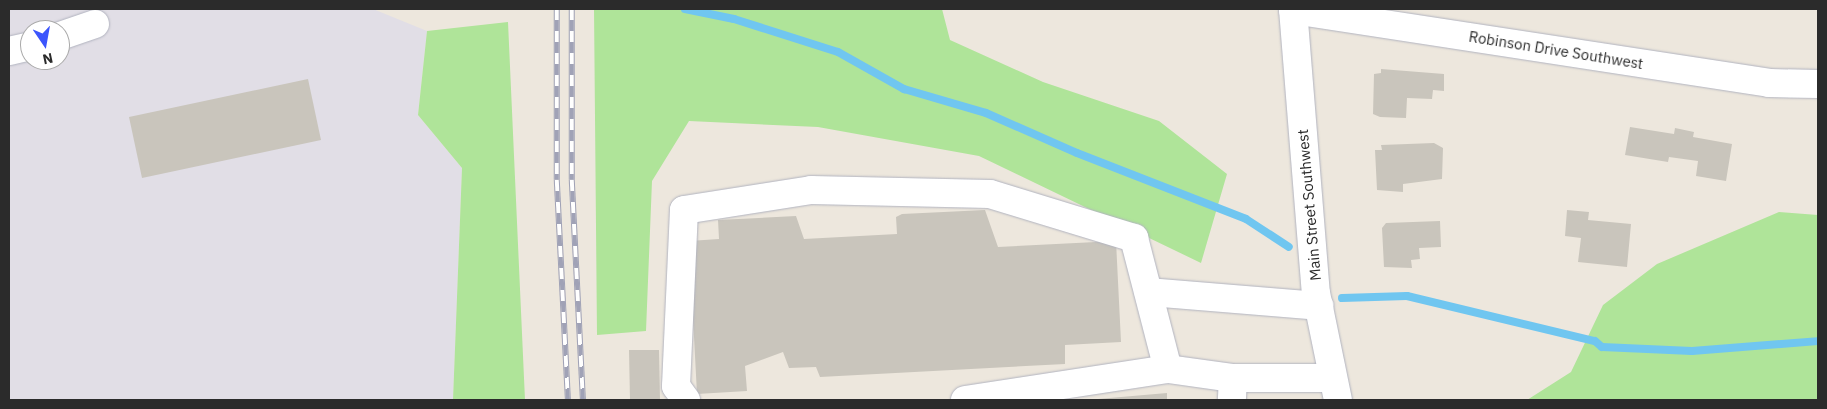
<!DOCTYPE html>
<style>
body{margin:0}
#map{position:relative;width:1827px;height:409px;overflow:hidden;background:#ede7dd;font-family:"IBM Plex Sans",sans-serif}
div>[style]{position:absolute}
.industrial>*{inset:0;background:#e1dee6}
.green>*{inset:0;background:#afe499}
.stream>*{height:8px;margin:-4px;padding:0 4px;transform-origin:4px;border-radius:4px;background:#70c6f0}
.building>*{inset:0;background:#c9c5bc}
.roads{filter:drop-shadow(0 0 1px #b1b3bf) drop-shadow(0 0 1px #b1b3bf)}
.minor>*{height:28px;margin:-14px;padding:0 14px;transform-origin:14px;border-radius:14px;background:#fff}
.rail>*{height:5.5px;margin-top:-2.75px;transform-origin:0;background:repeating-linear-gradient(90deg,#fff 0 11px,#a0a2b6 0 22px);box-sizing:border-box;border-block:1px solid #a0a2b6}
span{translate:-50% -50%;white-space:nowrap;text-align:center;line-height:1.15;-webkit-text-stroke:4px #fff;paint-order:stroke}
.street-label{font-size:15px;color:#2b2b2b}
.frame{position:absolute;inset:0;border:10px solid #2b2b2b;pointer-events:none}
.north{position:absolute;left:20px;top:20px;width:50px;height:50px;box-sizing:border-box;background:#fff;border:1px solid #aaa;border-radius:50%;rotate:168deg;font-size:14px;font-weight:700;line-height:20px;text-align:center;color:#2b2b2b}
.north::after{content:'';display:block;margin:auto;width:18px;height:22px;background:#3c55fc;clip-path:polygon(50% 0,100% 100%,50% 72%,0 100%)}
</style>
<div id="map">
<div class="industrial">
<i style="clip-path:polygon(evenodd,9px 9px,373px 9px,427px 31px,418px 115px,462px 168px,453px 400px,9px 400px,9px 9px,30px 30px,60px 30px,60px 60px,30px 60px,30px 30px)"></i>
</div>
<div class="green">
<i style="clip-path:polygon(594px 9px,942px 9px,950px 40px,1043px 82px,1159px 121px,1227px 174px,1201px 263px,979px 156px,818px 127px,689px 121px,652px 181px,646px 331px,597px 335px)"></i>
<i style="clip-path:polygon(508px 22px,525px 400px,453px 400px,462px 168px,418px 115px,427px 31px)"></i>
<i style="clip-path:polygon(1779px 212px,1818px 215px,1818px 400px,1527px 400px,1571px 372px,1603px 305px,1657px 264px)"></i>
</div>
<div class="stream">
<i style="left:685px;top:9px;width:50px;rotate:11.5deg"></i>
<i style="left:734px;top:19px;width:109px;rotate:17.6deg"></i>
<i style="left:838px;top:52px;width:76px;rotate:29.3deg"></i>
<i style="left:904px;top:89px;width:85px;rotate:16.3deg"></i>
<i style="left:986px;top:113px;width:99px;rotate:23.7deg"></i>
<i style="left:1077px;top:153px;width:181px;rotate:21.3deg"></i>
<i style="left:1246px;top:219px;width:51px;rotate:33.1deg"></i>
<i style="left:1342px;top:298px;width:65px;rotate:-1.8deg"></i>
<i style="left:1407px;top:296px;width:193px;rotate:13.5deg"></i>
<i style="left:1595px;top:341px;width:9px;rotate:41deg"></i>
<i style="left:1602px;top:347px;width:90px;rotate:2.5deg"></i>
<i style="left:1692px;top:351px;width:126px;rotate:-4.5deg"></i>
</div>
<div class="building">
<i style="clip-path:polygon(1381px 69px,1444px 74px,1444px 91px,1433px 90px,1432px 99px,1407px 98px,1406px 118px,1380px 117px,1373px 114px,1374px 74px,1381px 73px)"></i>
<i style="clip-path:polygon(308px 79px,321px 140px,142px 178px,129px 117px)"></i>
<i style="clip-path:polygon(1630px 127px,1674px 134px,1675px 128px,1694px 132px,1693px 137px,1732px 144px,1726px 181px,1696px 176px,1698px 161px,1669px 157px,1668px 162px,1625px 155px)"></i>
<i style="clip-path:polygon(1434px 143px,1443px 148px,1442px 179px,1403px 184px,1403px 192px,1377px 190px,1375px 150px,1382px 150px,1381px 145px)"></i>
<i style="clip-path:polygon(985px 210px,998px 247px,1116px 241px,1121px 342px,1065px 345px,1065px 364px,820px 377px,816px 367px,789px 368px,783px 352px,745px 366px,747px 391px,697px 394px,689px 241px,719px 239px,718px 220px,796px 216px,804px 239px,897px 234px,896px 217px,902px 214px)"></i>
<i style="clip-path:polygon(1567px 210px,1589px 212px,1588px 220px,1631px 224px,1627px 267px,1578px 262px,1581px 238px,1565px 236px)"></i>
<i style="clip-path:polygon(1440px 221px,1441px 247px,1419px 248px,1420px 259px,1411px 260px,1412px 268px,1384px 267px,1382px 228px,1386px 223px)"></i>
<i style="clip-path:polygon(629px 350px,659px 350px,660px 400px,630px 400px)"></i>
<i style="clip-path:polygon(1167px 393px,1167px 400px,1098px 400px,1098px 399px)"></i>
</div>
<div class="roads">
<div class="minor">
<i style="left:1293px;top:9px;width:285px;rotate:85.4deg"></i>
<i style="left:1316px;top:293px;width:109px;rotate:78.4deg"></i>
<i style="left:1293px;top:10px;width:482px;rotate:8.7deg"></i>
<i style="left:1769px;top:83px;width:49px;rotate:1.2deg"></i>
<i style="left:60px;top:36px;width:37px;rotate:-19deg"></i>
<i style="left:9px;top:51px;width:22px;rotate:-13deg"></i>
<i style="left:1149px;top:292px;width:171px;rotate:4.7deg"></i>
<i style="left:1233px;top:378px;width:99px"></i>
<i style="left:686px;top:400px;width:17px;rotate:-126deg"></i>
<i style="left:676px;top:386px;width:176px;rotate:-87.4deg"></i>
<i style="left:684px;top:210px;width:129px;rotate:-8.9deg"></i>
<i style="left:811px;top:190px;width:179px;rotate:1.3deg"></i>
<i style="left:990px;top:194px;width:151px;rotate:17deg"></i>
<i style="left:1134px;top:238px;width:135px;rotate:75.5deg"></i>
<i style="left:965px;top:400px;width:205px;rotate:-8.7deg"></i>
<i style="left:1168px;top:369px;width:66px;rotate:7.9deg"></i>
<i style="left:1233px;top:378px;width:22px;rotate:93deg"></i>
</div>
</div>
<div class="rail">
<i style="left:557px;top:9px;width:171px;rotate:90deg"></i>
<i style="left:557px;top:180px;width:220px;rotate:87.1deg"></i>
<i style="left:572px;top:9px;width:171px;rotate:90deg"></i>
<i style="left:572px;top:180px;width:220px;rotate:87.1deg"></i>
</div>
<div class="street-label">
<span style="left:1556px;top:50px;rotate:9deg">Robinson Drive Southwest</span>
<span style="left:1309px;top:205px;rotate:-95deg">Main Street Southwest</span>
</div>
<div class="frame"></div>
<div class="north">N</div>
</div>
